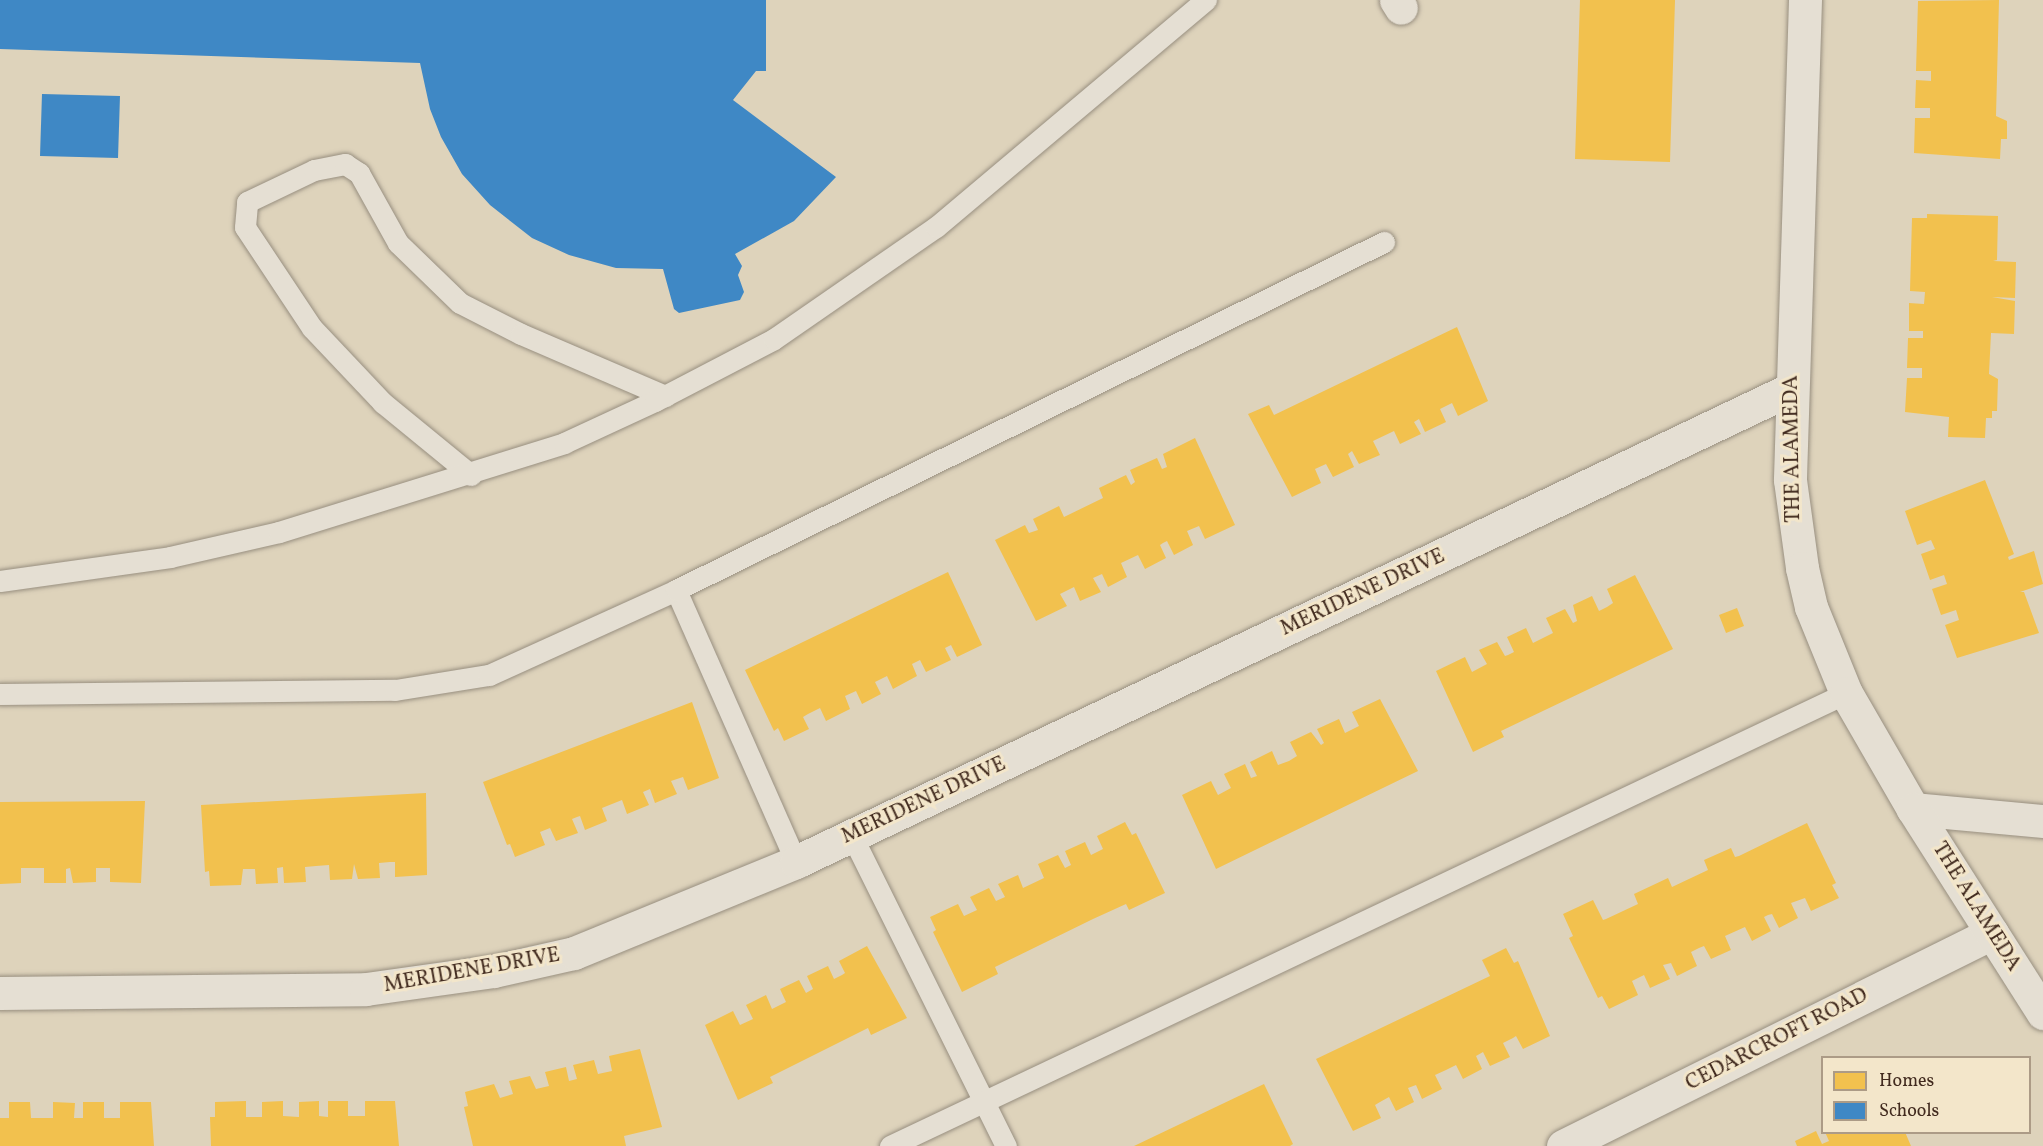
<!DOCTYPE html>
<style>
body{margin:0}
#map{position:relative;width:2043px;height:1146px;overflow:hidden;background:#ded3bb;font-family:Vollkorn,serif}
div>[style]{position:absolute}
.homes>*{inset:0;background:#f2c14e}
.schools>*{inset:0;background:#3f88c5}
.roads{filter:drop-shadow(0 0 2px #988f80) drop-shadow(0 0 2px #988f80)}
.service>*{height:21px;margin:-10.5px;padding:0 10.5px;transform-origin:10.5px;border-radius:10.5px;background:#e5dfd3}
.minor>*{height:33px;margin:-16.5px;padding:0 16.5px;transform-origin:16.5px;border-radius:16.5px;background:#e5dfd3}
.tertiary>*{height:33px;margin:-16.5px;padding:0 16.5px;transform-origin:16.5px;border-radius:16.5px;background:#e5dfd3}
span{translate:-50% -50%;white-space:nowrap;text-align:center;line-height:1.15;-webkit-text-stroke:6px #f3e6ca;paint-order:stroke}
.street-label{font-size:21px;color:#422b1f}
.legend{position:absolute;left:1821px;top:1056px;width:210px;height:78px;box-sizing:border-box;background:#f3e6ca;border:2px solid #ac9b86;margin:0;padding:8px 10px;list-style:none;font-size:18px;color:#422b1f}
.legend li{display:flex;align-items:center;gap:12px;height:30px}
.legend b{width:30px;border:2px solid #ac9b86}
</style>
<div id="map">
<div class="homes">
<i style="clip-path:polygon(1580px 0,1675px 0,1670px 162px,1575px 159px)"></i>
<i style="clip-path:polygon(1999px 0,1996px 116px,2007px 121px,2007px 139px,2001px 139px,2000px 159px,1914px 153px,1915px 118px,1930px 118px,1930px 108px,1915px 108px,1916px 80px,1931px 81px,1931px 71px,1916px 71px,1918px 1px)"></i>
<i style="clip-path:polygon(1927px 214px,1998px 216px,1997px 260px,1993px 261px,2016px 262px,2015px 298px,1992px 297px,2015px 301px,2014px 334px,1991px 333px,1989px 374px,1998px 379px,1997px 411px,1992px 411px,1992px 418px,1986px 418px,1985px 438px,1948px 437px,1949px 417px,1905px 412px,1907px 378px,1922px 378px,1922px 368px,1907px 368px,1908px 338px,1923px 338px,1923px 331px,1909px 331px,1909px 303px,1924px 304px,1925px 292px,1910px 291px,1912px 218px,1927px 218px)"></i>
<i style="clip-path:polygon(1457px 327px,1488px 401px,1458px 416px,1452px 403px,1440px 409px,1446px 422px,1425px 432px,1419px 419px,1414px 422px,1421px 434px,1400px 444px,1394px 431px,1373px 441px,1380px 455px,1359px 464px,1352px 451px,1348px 454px,1354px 467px,1333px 477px,1326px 464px,1315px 469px,1321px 483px,1292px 497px,1248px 414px,1269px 405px,1274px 415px)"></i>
<i style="clip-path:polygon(1195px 438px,1235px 525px,1205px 539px,1199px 526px,1187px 531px,1193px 545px,1174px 555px,1167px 541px,1163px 543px,1160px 545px,1166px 558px,1145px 569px,1138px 555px,1121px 563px,1127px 577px,1108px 587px,1102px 574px,1093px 578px,1101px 592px,1080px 601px,1074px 587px,1060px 594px,1067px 606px,1036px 621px,995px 540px,1025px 525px,1029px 533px,1038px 530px,1033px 519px,1059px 506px,1064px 517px,1103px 498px,1099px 488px,1126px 475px,1131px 485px,1135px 482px,1130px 470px,1157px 458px,1162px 469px,1167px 467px,1163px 454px)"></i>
<i style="clip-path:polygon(1985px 480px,2014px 554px,2008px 557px,2009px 560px,2034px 551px,2043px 584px,2020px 592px,2024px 592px,2039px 633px,1957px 658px,1945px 625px,1959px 620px,1956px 610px,1941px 615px,1932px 589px,1947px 584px,1944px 575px,1930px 580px,1921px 554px,1935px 549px,1931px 540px,1917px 545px,1905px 511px)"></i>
<i style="clip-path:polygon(948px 572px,982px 645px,957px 657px,951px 645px,945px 648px,951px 660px,926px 672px,920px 660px,912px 664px,917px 676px,893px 689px,887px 676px,875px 682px,881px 694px,862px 704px,856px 691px,845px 696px,850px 709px,826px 721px,820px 708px,808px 714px,803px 717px,809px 729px,784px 741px,778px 728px,774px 731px,745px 670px)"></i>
<i style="clip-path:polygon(1635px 575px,1673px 649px,1501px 731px,1504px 737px,1473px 752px,1436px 671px,1465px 657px,1472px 672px,1487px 664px,1479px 650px,1497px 642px,1505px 656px,1508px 655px,1514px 652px,1507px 637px,1526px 628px,1533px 643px,1553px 633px,1546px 618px,1565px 609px,1573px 623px,1577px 621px,1573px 605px,1592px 596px,1599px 611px,1607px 607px,1613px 603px,1607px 589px)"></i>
<i style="clip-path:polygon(1737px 608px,1744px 626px,1726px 633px,1719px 615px)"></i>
<i style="clip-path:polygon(1380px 699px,1418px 771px,1216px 869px,1182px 795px,1211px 781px,1218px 795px,1231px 788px,1224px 774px,1245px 764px,1251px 778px,1257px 776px,1250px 762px,1272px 751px,1278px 765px,1289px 761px,1297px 756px,1290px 742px,1311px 732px,1321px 745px,1324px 743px,1317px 729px,1339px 719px,1345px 733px,1359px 726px,1352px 712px)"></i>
<i style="clip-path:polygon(692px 702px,719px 778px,688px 790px,683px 777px,671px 781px,677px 794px,655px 803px,650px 789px,643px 792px,649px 805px,627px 814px,622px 800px,602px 808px,607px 821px,585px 830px,580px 816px,577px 817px,572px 819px,578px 833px,556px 841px,550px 828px,540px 832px,545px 845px,515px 857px,510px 844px,507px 845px,483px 782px)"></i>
<i style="clip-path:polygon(426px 793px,427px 875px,395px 877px,395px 862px,390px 862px,379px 863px,380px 878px,358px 879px,354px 864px,352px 879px,330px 880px,329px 865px,316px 866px,305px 867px,306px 882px,284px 883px,283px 867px,277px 868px,278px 883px,256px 884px,255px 869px,243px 869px,241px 885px,210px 886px,209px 871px,205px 872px,201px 805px)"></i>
<i style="clip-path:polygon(145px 801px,141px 883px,110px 882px,110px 868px,96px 868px,96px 882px,73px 883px,70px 868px,66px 869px,66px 883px,44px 883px,44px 868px,21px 868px,21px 883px,0 884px,0 802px)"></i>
<i style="clip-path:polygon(1125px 822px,1132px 835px,1136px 833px,1165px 893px,1129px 910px,1126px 904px,1093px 919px,995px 967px,998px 974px,962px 992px,933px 932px,936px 930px,930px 917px,958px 904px,964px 916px,977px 910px,970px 897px,989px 888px,996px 901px,1005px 897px,998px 884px,1018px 875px,1023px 888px,1044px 878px,1038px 864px,1058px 855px,1065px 868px,1071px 865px,1065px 851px,1085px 842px,1091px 855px,1103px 849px,1097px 836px)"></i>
<i style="clip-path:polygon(1807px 823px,1836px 883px,1832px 885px,1839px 898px,1811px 911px,1805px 898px,1791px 903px,1798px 918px,1779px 928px,1772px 914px,1768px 915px,1764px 917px,1771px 931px,1752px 941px,1745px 927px,1725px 936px,1731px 950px,1711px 959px,1704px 946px,1699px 948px,1691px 952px,1697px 966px,1677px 976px,1671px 963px,1663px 965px,1670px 979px,1650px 988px,1644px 975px,1632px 981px,1638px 995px,1609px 1009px,1602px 996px,1598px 998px,1569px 938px,1573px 936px,1563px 914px,1593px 900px,1603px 920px,1606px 919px,1638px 904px,1634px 894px,1668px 878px,1672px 887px,1708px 870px,1704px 860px,1731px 848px,1735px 857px,1739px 856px)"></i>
<i style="clip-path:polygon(867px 946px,907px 1018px,871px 1035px,868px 1028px,770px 1077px,773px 1083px,738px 1100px,705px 1025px,733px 1011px,740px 1025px,753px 1019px,746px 1005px,766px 995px,772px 1009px,786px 1002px,780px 989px,799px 980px,806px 993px,813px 989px,807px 976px,828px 966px,834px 979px,842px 975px,845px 973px,839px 961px)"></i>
<i style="clip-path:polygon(1506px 948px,1514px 963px,1518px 961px,1550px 1036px,1523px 1049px,1516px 1036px,1513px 1038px,1503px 1043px,1510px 1057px,1490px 1066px,1483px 1052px,1476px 1056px,1482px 1069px,1463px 1079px,1456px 1065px,1446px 1070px,1435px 1075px,1442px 1089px,1422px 1099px,1416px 1085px,1408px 1088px,1414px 1102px,1396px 1111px,1389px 1097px,1380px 1102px,1375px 1105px,1381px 1118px,1353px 1131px,1316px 1059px,1490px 976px,1482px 960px)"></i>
<i style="clip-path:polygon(640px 1049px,662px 1127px,624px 1136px,626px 1146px,473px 1146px,464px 1107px,468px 1106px,465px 1092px,494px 1084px,500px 1098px,513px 1094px,509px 1081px,530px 1076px,536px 1089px,549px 1086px,545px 1072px,566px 1067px,569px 1081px,577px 1079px,573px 1065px,594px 1060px,598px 1074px,612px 1071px,609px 1056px)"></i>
<i style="clip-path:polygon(1264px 1084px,1293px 1144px,1290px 1146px,1134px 1146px)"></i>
<i style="clip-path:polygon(246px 1101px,246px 1117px,262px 1117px,262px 1102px,283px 1101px,283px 1116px,299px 1117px,299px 1102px,319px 1101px,319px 1116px,328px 1117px,328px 1101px,348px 1101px,348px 1116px,365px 1116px,365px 1101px,395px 1101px,399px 1146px,211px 1146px,210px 1117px,215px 1117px,215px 1102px)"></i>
<i style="clip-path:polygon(9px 1102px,30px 1102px,31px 1118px,53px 1118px,53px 1102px,75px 1103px,74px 1118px,83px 1118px,83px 1102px,104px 1102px,104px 1118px,120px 1118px,120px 1102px,151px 1102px,154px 1146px,0 1146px,0 1118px,9px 1118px)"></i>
<i style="clip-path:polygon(1816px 1131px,1822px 1144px,1829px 1141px,1825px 1132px,1905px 1132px,1911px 1146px,1797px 1146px,1795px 1141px)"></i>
</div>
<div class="schools">
<i style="clip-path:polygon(0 0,766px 0,766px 71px,756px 71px,733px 100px,836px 177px,794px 221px,735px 254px,742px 266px,738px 275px,744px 292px,740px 300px,679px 313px,674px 309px,663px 269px,616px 268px,569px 255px,532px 238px,490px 205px,462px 174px,441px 137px,430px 109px,420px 63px,0 49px)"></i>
<i style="clip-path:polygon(42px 94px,120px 96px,118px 158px,40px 156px)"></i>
</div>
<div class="roads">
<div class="service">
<i style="left:471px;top:475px;width:114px;rotate:-140.7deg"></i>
<i style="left:383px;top:403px;width:103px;rotate:-133.4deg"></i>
<i style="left:312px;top:328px;width:121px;rotate:-123.6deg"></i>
<i style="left:245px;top:227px;width:25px;rotate:-85deg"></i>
<i style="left:247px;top:202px;width:74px;rotate:-25.5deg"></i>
<i style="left:314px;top:170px;width:32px;rotate:-11deg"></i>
<i style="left:345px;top:164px;width:17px;rotate:33deg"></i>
<i style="left:359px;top:173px;width:80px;rotate:60.9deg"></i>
<i style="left:398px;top:243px;width:86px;rotate:44.1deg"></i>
<i style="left:460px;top:303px;width:68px;rotate:26.9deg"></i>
<i style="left:521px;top:334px;width:157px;rotate:23.3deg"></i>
<i style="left:0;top:581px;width:172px;rotate:-8deg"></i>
<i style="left:170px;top:557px;width:112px;rotate:-12.9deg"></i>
<i style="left:279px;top:532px;width:299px;rotate:-17.3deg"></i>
<i style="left:564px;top:443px;width:100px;rotate:-24.8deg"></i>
<i style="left:655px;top:401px;width:134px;rotate:-27.5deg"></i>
<i style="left:774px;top:339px;width:197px;rotate:-34.7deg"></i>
<i style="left:936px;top:227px;width:353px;rotate:-40.1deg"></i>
<i style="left:676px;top:590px;width:297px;rotate:66.2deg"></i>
<i style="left:0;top:694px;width:395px;rotate:-0.6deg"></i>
<i style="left:395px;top:690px;width:95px;rotate:-9.1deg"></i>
<i style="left:489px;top:675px;width:205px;rotate:-24.4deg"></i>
<i style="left:676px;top:590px;width:789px;rotate:-26.18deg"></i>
<i style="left:852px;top:836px;width:346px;rotate:63.6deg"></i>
<i style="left:890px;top:1146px;width:1058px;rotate:-25.35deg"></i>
</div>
<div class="minor">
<i style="left:1396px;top:0;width:9px;rotate:58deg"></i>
<i style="left:1913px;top:809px;width:131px;rotate:5.3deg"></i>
<i style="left:0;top:993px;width:366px;rotate:-0.6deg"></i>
<i style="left:366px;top:989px;width:129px;rotate:-8deg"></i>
<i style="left:494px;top:971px;width:82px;rotate:-12.7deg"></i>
<i style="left:574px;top:953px;width:240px;rotate:-22.3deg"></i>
<i style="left:796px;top:862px;width:1102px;rotate:-25.43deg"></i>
<i style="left:1563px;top:1146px;width:479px;rotate:-26.4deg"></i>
</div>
<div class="tertiary">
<i style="left:1805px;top:0;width:480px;rotate:91.8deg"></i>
<i style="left:1790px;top:480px;width:89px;rotate:82.2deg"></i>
<i style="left:1802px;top:568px;width:40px;rotate:77deg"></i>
<i style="left:1811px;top:607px;width:93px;rotate:67.9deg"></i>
<i style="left:1846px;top:693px;width:134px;rotate:60deg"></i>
<i style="left:1913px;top:809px;width:242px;rotate:57.5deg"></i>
</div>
</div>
<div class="street-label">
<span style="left:1793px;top:449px;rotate:-91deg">THE ALAMEDA</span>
<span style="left:1363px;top:593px;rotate:-25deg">MERIDENE DRIVE</span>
<span style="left:924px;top:801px;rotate:-25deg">MERIDENE DRIVE</span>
<span style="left:1976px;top:907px;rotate:58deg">THE ALAMEDA</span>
<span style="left:472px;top:971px;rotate:-10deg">MERIDENE DRIVE</span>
<span style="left:1777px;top:1040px;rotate:-27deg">CEDARCROFT ROAD</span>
</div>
<ul class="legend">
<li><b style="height:16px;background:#f2c14e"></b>Homes</li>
<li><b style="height:16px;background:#3f88c5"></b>Schools</li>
</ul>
</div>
